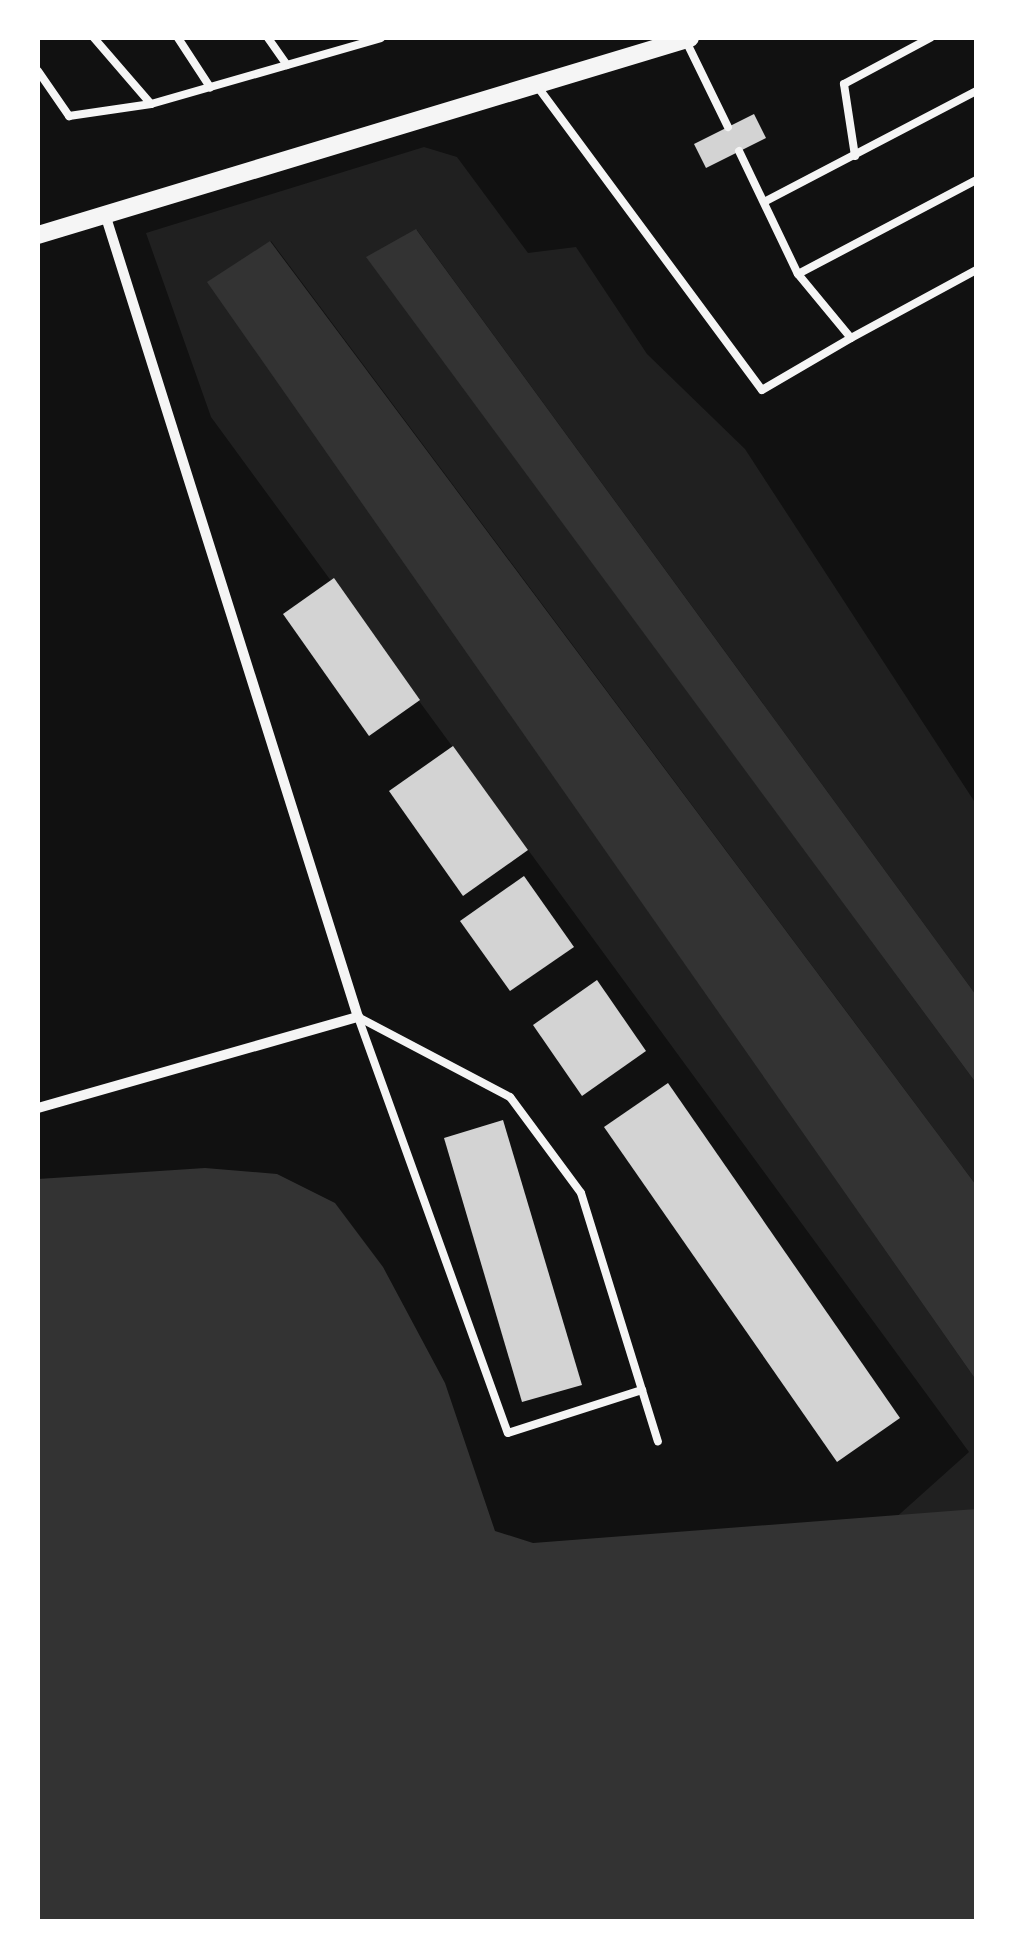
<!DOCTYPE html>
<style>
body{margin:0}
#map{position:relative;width:1014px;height:1959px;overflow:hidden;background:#111;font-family:"Playfair Display",serif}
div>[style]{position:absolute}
.green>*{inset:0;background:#202020}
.water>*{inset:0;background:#333}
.building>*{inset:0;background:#d3d3d3}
.service>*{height:8px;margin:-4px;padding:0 4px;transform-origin:4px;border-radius:4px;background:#f5f5f5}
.minor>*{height:10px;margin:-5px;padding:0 5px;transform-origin:5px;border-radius:5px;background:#f5f5f5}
.tertiary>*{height:18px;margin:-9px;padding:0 9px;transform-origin:9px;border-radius:9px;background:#f5f5f5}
span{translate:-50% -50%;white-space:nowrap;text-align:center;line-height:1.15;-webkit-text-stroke:8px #fff;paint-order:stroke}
.frame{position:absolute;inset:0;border:40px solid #fff;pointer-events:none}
</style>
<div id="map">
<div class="green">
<i style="clip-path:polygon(424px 147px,457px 157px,528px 253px,576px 247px,647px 354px,745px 449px,976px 804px,976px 995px,417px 230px,367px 257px,976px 1083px,976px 1185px,271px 241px,208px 282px,976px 1380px,976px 1509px,892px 1521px,969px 1452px,211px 417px,146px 233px)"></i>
</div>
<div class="water">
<i style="clip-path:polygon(416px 229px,976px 995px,976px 1083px,366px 257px)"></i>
<i style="clip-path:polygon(270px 241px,976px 1185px,976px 1380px,207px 282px)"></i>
<i style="clip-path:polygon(205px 1168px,277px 1174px,335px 1203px,383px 1267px,445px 1383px,495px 1531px,533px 1543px,976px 1509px,976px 1921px,38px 1921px,38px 1179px)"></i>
</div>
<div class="building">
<i style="clip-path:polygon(754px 114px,766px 138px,706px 168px,694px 144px)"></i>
<i style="clip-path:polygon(334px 578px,420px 700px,369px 736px,283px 614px)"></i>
<i style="clip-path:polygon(453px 746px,528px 850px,463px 896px,389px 791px)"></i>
<i style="clip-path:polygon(524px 876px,574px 947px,510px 991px,460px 921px)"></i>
<i style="clip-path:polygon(597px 980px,646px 1051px,582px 1096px,533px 1025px)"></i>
<i style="clip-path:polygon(668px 1083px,900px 1418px,837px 1462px,604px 1127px)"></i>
<i style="clip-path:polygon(503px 1120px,582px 1385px,522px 1402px,444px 1138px)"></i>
</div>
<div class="service">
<i style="left:94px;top:38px;width:87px;rotate:49.2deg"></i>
<i style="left:178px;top:38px;width:59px;rotate:56.9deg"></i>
<i style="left:268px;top:38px;width:33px;rotate:55deg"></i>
<i style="left:685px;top:39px;width:98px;rotate:64deg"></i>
<i style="left:38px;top:71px;width:55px;rotate:55.4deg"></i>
<i style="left:69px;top:116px;width:83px;rotate:-8.3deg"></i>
<i style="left:151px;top:104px;width:239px;rotate:-16deg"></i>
<i style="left:537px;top:86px;width:378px;rotate:53.5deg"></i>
<i style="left:762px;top:390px;width:103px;rotate:-30.3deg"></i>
<i style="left:739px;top:151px;width:136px;rotate:64.4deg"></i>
<i style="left:798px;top:274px;width:83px;rotate:50.4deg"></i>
<i style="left:851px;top:338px;width:142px;rotate:-28.5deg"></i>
<i style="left:855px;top:156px;width:73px;rotate:-98.7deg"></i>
<i style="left:844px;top:84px;width:98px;rotate:-28.1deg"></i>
<i style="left:764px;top:202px;width:239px;rotate:-27.6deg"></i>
<i style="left:798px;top:274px;width:201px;rotate:-27.8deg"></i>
<i style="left:358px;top:1017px;width:442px;rotate:70.2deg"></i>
<i style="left:508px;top:1433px;width:141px;rotate:-17.8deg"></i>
<i style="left:358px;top:1017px;width:172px;rotate:27.8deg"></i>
<i style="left:510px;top:1097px;width:119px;rotate:53.5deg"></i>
<i style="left:581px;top:1193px;width:260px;rotate:72.8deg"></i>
</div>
<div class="minor">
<i style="left:38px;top:1108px;width:333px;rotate:-15.9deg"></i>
<i style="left:358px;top:1017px;width:842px;rotate:-107.49deg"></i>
</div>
<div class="tertiary">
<i style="left:38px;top:235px;width:681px;rotate:-16.81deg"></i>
</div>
<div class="frame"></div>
</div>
